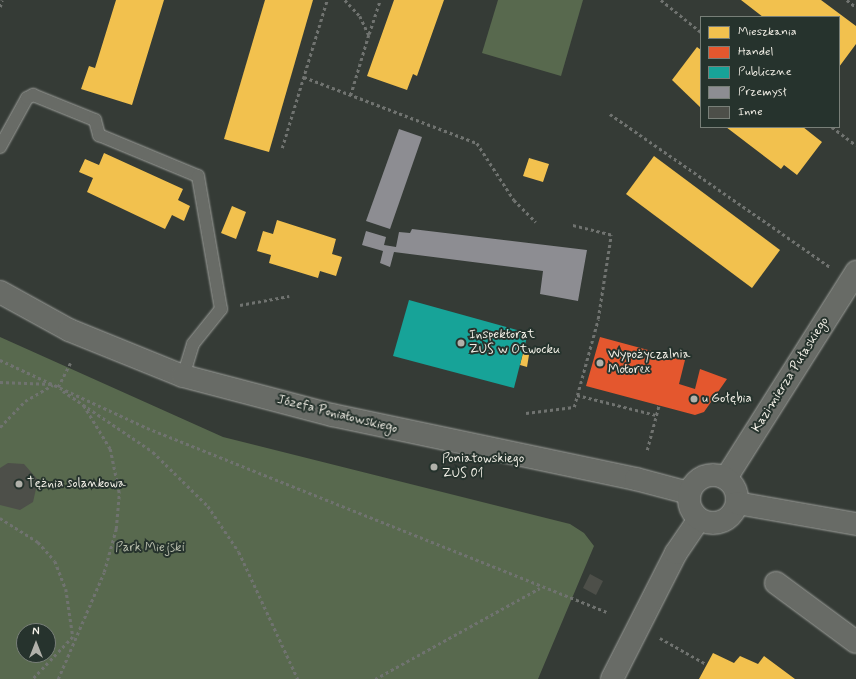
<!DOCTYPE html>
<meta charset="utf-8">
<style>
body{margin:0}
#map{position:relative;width:856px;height:679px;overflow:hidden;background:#353b36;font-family:Mynerve,sans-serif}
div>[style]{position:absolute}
.green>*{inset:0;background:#58694e}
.homes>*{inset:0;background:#f2c14e}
.shops>*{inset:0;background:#e4572e}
.public>*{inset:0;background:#17a398}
.industry>*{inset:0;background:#8d8d92}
.building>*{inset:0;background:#4d4f49}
.path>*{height:2.5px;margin-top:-1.25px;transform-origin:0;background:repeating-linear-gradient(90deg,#707370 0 3px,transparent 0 6px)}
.roads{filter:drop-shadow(0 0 1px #9c9e9a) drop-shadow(0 0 1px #9c9e9a)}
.service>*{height:12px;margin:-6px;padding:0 6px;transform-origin:6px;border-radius:6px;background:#686b66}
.minor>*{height:22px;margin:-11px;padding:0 11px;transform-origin:11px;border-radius:11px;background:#686b66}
.tertiary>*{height:22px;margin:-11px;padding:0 11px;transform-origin:11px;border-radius:11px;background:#686b66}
.tertiary>.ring{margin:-11px;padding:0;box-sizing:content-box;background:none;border:22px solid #686b66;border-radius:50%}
.dots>*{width:11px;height:11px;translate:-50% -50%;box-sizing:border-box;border:2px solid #26332d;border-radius:50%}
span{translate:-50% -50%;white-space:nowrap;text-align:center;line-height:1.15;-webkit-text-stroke:4px #26332d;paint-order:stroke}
.poi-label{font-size:13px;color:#f4f1e8}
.left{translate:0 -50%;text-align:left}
.street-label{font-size:13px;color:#f4f1e8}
.park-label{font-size:13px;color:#b8bdac}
.legend{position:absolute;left:700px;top:16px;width:140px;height:112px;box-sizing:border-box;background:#26332d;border:1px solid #787f78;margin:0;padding:5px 7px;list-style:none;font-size:12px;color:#f4f1e8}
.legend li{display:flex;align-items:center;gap:8px;height:20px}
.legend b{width:20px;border:1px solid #787f78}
.north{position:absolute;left:16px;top:623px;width:40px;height:40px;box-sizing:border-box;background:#26332d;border:1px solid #787f78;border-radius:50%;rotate:0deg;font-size:11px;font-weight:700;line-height:16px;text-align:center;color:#f4f1e8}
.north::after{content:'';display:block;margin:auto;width:14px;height:18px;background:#b1b1aa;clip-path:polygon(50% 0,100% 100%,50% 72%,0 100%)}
</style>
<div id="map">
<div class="green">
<i style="clip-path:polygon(498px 0,583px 0,561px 76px,482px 53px)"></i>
<i style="clip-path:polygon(evenodd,0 337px,223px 437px,570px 524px,584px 533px,594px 546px,538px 679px,0 679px,0 337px,24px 631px,48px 631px,48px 655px,24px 655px,24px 631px)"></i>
</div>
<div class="homes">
<i style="clip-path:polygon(116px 0,164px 0,132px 105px,81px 89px,89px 66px,95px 68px)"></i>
<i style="clip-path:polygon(265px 0,313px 0,269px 152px,224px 139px)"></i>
<i style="clip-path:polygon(394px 0,444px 0,417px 76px,413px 74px,407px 90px,367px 76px)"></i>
<i style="clip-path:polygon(741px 0,821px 0,856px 26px,856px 44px,839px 67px,839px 17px,763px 17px)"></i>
<i style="clip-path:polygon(697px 47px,701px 50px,701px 108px,672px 80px)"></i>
<i style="clip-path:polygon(726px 127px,803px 127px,822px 142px,797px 175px,784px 165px,781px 169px)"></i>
<i style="clip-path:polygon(104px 153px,183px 189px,178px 200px,190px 206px,184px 221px,172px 215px,165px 229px,87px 192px,93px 178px,79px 172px,85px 159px,99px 165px)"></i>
<i style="clip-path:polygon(654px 156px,780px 250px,752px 288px,626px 194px)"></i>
<i style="clip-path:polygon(529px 158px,549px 164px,543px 182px,523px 176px)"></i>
<i style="clip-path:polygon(232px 206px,246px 212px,236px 239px,221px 233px)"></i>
<i style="clip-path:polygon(277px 220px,336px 239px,332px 254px,342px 257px,336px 276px,320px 271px,318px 278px,269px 263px,271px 255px,257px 251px,263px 231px,273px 234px)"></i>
<i style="clip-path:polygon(523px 353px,529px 355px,527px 367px,520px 365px)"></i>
<i style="clip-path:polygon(713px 653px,734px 663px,740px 656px,758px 664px,764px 656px,795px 679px,699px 679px)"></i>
</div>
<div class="shops">
<i style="clip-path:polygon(600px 337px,685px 360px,679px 384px,695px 389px,700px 369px,727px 379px,704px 412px,695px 415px,586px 386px)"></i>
</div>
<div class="public">
<i style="clip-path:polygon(409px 300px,528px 333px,514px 388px,393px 356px)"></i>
</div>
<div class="industry">
<i style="clip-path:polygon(399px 129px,422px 137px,390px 229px,366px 221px)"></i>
<i style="clip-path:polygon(412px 229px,587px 250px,578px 301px,540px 294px,543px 271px,394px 252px,390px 267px,380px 263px,383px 251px,362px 245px,366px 231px,386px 237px,384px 245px,396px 247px,399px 232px,410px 233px)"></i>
</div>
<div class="building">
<i style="clip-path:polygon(8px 463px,24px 464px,38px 480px,33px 502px,20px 510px,0 505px,0 468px)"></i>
<i style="clip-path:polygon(590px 574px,603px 581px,596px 595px,583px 588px)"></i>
</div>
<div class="path">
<i style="left:345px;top:0;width:22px;rotate:47deg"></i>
<i style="left:360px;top:16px;width:21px;rotate:65deg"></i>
<i style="left:369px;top:35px;width:63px;rotate:106.7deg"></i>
<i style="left:661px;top:0;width:51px;rotate:38.7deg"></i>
<i style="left:847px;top:0;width:11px;rotate:38deg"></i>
<i style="left:0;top:7px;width:7px;rotate:-74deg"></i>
<i style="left:369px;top:34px;width:36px;rotate:-72deg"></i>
<i style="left:304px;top:77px;width:185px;rotate:20.9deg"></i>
<i style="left:477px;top:143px;width:68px;rotate:57deg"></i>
<i style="left:514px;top:200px;width:31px;rotate:45deg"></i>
<i style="left:610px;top:114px;width:268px;rotate:34.8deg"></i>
<i style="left:832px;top:127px;width:30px;rotate:37deg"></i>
<i style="left:282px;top:148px;width:155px;rotate:-73.1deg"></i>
<i style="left:240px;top:305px;width:50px;rotate:-10.4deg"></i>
<i style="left:0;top:360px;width:162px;rotate:24.8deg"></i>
<i style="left:147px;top:428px;width:495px;rotate:21.8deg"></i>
<i style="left:0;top:382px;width:52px;rotate:2.2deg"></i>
<i style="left:58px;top:387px;width:27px;rotate:-63deg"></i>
<i style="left:63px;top:391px;width:109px;rotate:34.1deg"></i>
<i style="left:153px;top:452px;width:77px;rotate:44.5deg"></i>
<i style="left:208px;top:506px;width:55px;rotate:56deg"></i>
<i style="left:239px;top:552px;width:140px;rotate:65.1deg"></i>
<i style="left:577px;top:395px;width:81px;rotate:14.2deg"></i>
<i style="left:526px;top:413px;width:48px;rotate:-7.1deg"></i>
<i style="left:574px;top:407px;width:91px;rotate:-74.7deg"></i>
<i style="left:598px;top:319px;width:85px;rotate:-81.2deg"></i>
<i style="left:611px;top:235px;width:41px;rotate:-166deg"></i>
<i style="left:0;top:427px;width:36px;rotate:-46deg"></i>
<i style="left:25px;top:401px;width:32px;rotate:-30deg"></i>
<i style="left:647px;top:450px;width:47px;rotate:-75.1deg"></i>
<i style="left:0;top:518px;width:45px;rotate:32.3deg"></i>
<i style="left:38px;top:542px;width:25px;rotate:48deg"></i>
<i style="left:55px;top:561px;width:30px;rotate:69deg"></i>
<i style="left:66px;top:589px;width:49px;rotate:81.7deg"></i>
<i style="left:73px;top:637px;width:58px;rotate:133.6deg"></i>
<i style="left:660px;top:638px;width:53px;rotate:29.5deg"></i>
<i style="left:58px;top:679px;width:116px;rotate:-66.7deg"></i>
<i style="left:104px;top:572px;width:45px;rotate:-74.4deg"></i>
<i style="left:116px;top:529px;width:36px;rotate:-85deg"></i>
<i style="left:119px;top:493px;width:45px;rotate:-101.6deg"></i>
<i style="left:110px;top:449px;width:52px;rotate:-121.5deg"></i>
<i style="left:375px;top:679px;width:188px;rotate:-28.9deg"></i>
</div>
<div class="roads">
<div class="service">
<i style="left:0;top:147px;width:56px;rotate:-61.1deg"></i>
<i style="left:27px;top:98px;width:7px;rotate:-27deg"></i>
<i style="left:33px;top:95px;width:67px;rotate:22deg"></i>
<i style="left:95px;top:120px;width:16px;rotate:75deg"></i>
<i style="left:99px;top:135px;width:107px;rotate:22.5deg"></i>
<i style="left:198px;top:176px;width:135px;rotate:80.2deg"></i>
<i style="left:221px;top:309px;width:45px;rotate:128.7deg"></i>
<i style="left:193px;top:344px;width:34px;rotate:107deg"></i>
</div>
<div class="minor">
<i style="left:726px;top:478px;width:244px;rotate:-57.7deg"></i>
<i style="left:776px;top:583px;width:99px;rotate:36.4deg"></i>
<i style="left:612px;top:679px;width:141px;rotate:-63.1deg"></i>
<i style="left:676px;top:553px;width:41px;rotate:-55.9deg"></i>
</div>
<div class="tertiary">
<i style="left:0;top:292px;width:79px;rotate:28.8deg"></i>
<i style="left:69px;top:330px;width:123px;rotate:22deg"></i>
<i style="left:183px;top:376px;width:154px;rotate:14.7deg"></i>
<i style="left:332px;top:415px;width:311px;rotate:11.9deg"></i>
<i style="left:636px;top:479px;width:55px;rotate:14.8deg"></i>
<i class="ring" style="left:689px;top:475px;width:26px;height:26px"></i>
<i style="left:737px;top:503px;width:121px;rotate:10deg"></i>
</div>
</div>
<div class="dots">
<i style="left:461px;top:343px;background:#b1b1aa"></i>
<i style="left:600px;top:363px;background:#b1b1aa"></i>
<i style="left:694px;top:399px;background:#b1b1aa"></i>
<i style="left:434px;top:467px;background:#b1b1aa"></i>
<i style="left:19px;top:484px;background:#b1b1aa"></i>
</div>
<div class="poi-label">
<span class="left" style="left:469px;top:343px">Inspektorat<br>ZUS w Otwocku</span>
<span class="left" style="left:608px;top:363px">Wypożyczalnia<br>Motorex</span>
<span class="left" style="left:702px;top:399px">u Gołębia</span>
<span class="left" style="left:442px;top:467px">Poniatowskiego<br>ZUS 01</span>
<span class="left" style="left:27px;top:484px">Tężnia solankowa</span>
</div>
<div class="street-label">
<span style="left:791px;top:375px;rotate:-58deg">Kazimierza Pułaskiego</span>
<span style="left:337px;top:415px;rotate:14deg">Józefa Poniatowskiego</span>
</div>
<div class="park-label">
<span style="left:150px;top:548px">Park Miejski</span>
</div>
<ul class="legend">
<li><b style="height:11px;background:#f2c14e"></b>Mieszkania</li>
<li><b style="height:11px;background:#e4572e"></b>Handel</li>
<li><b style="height:11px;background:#17a398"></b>Publiczne</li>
<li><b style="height:11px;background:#8d8d92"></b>Przemysł</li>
<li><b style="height:11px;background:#4d4f49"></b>Inne</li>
</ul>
<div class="north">N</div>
</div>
